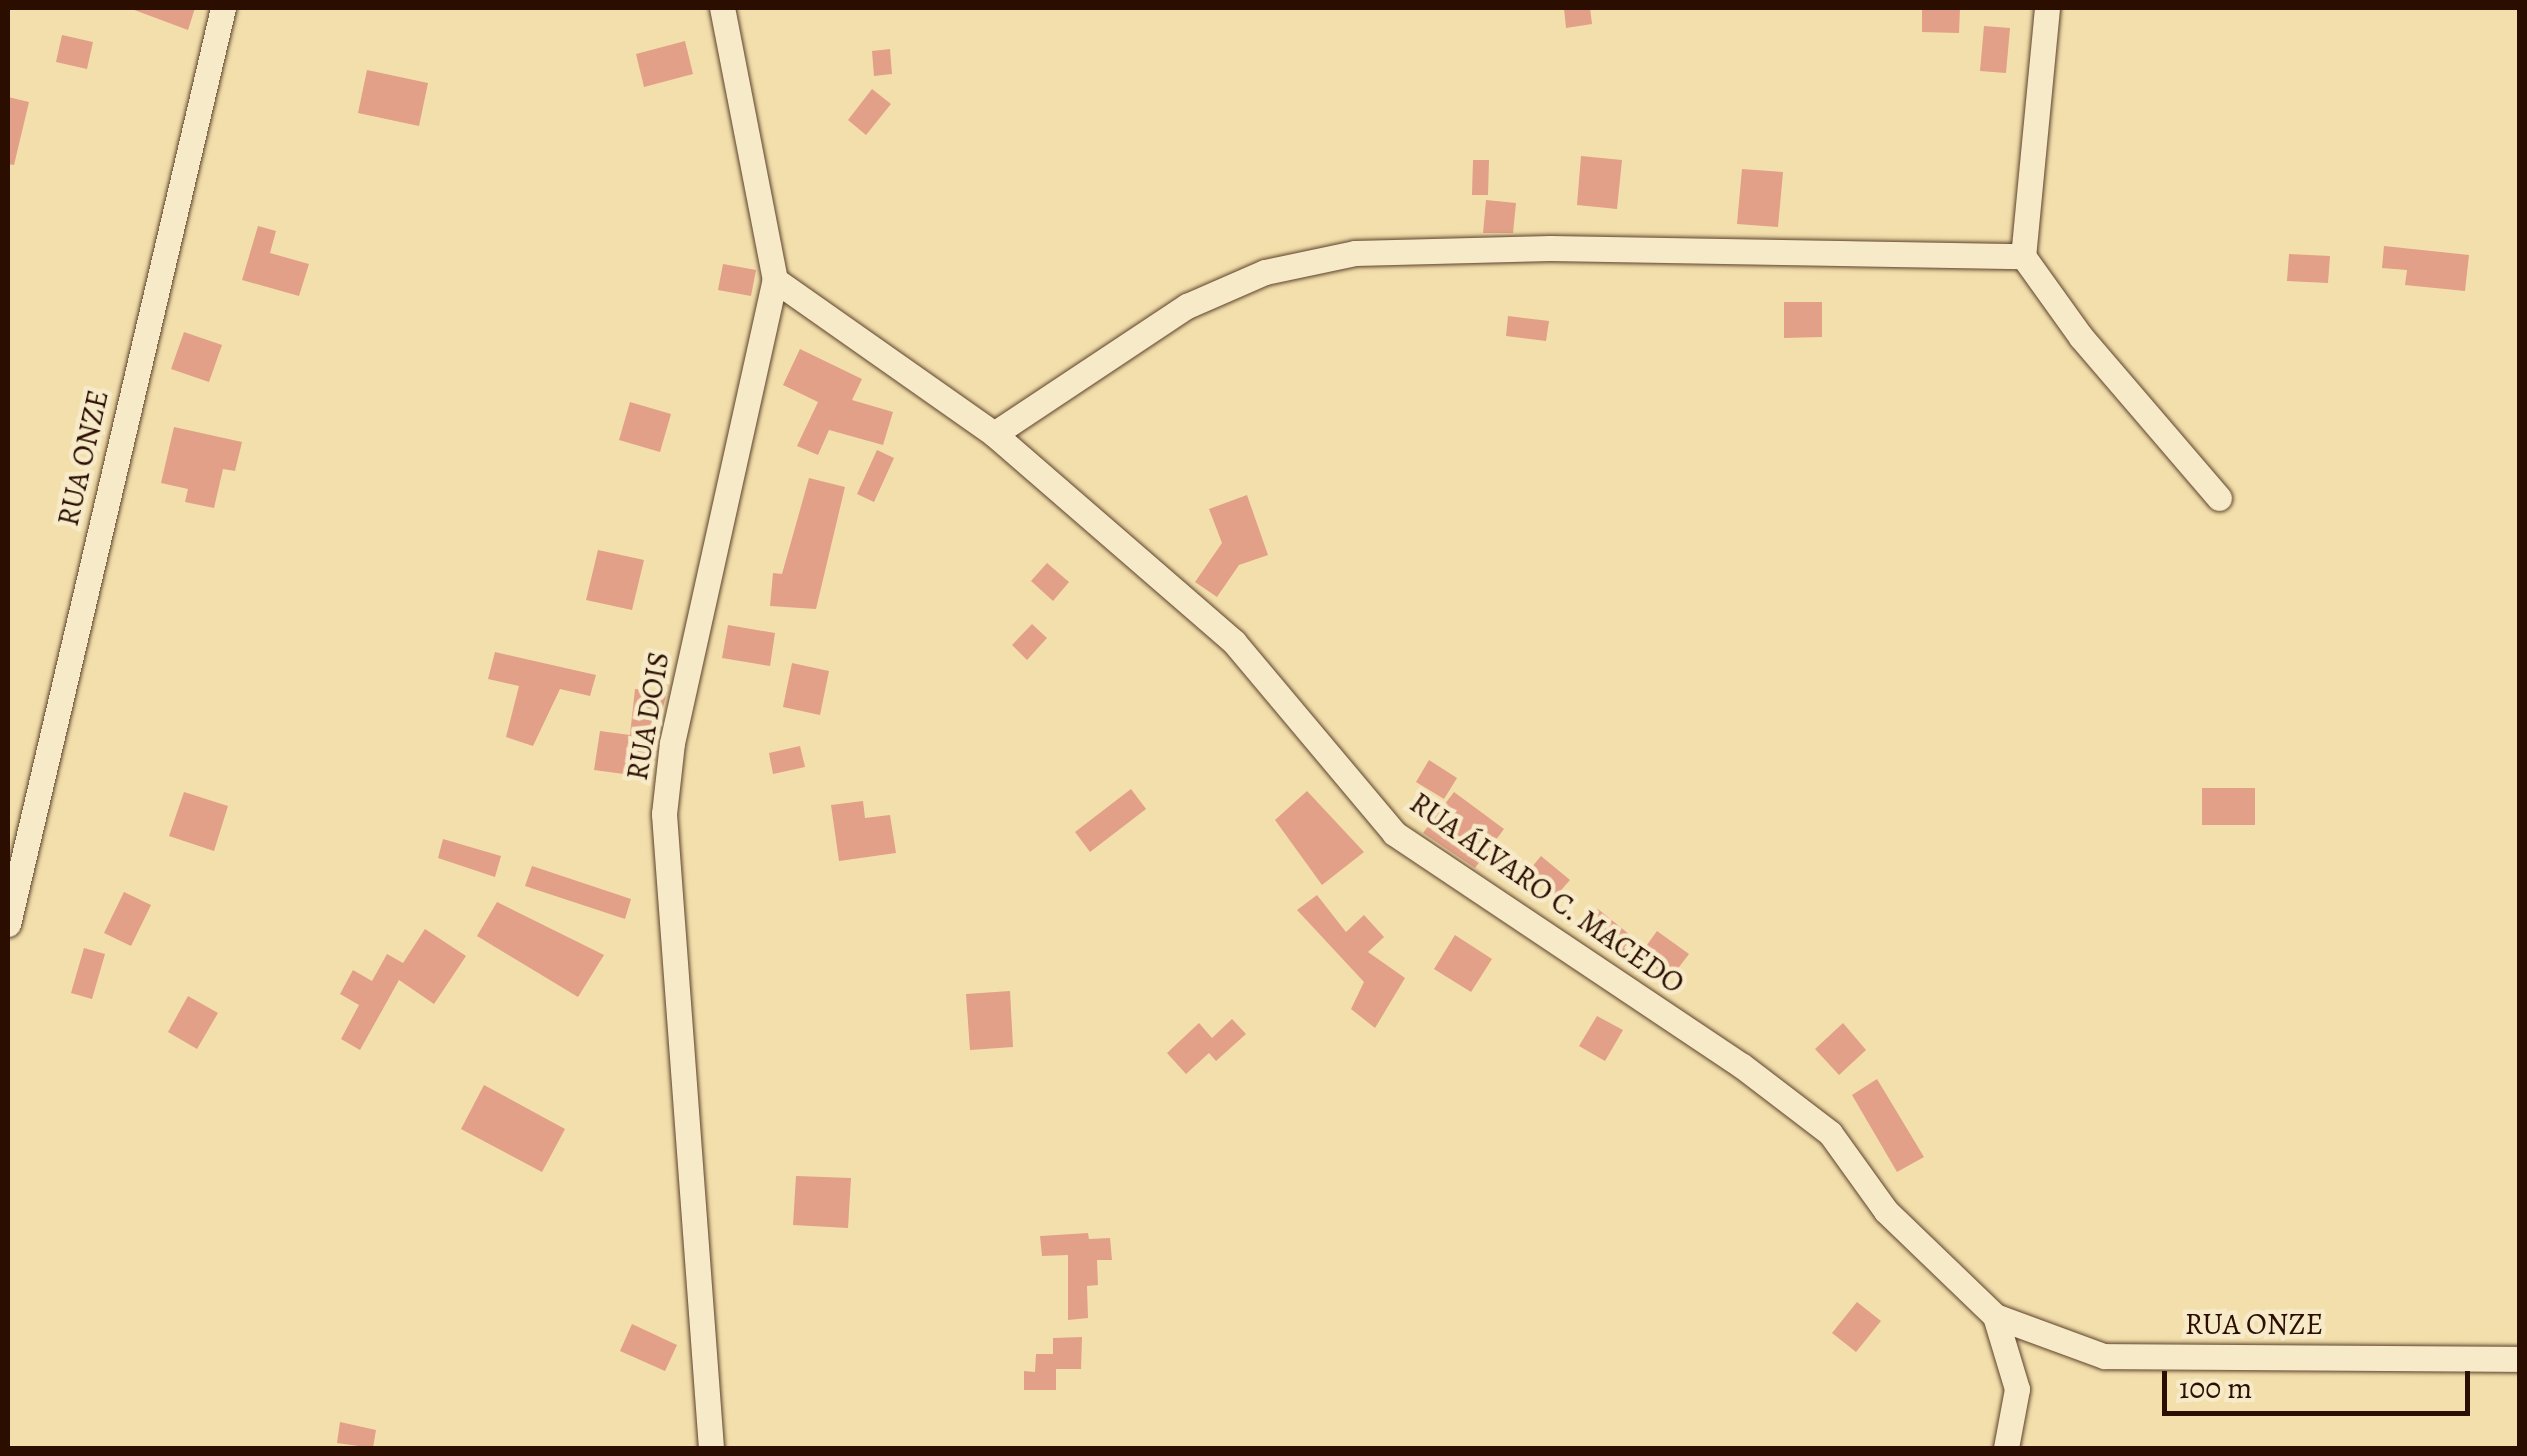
<!DOCTYPE html>
<meta charset="utf-8">
<style>
body{margin:0}
#map{position:relative;width:2527px;height:1456px;overflow:hidden;background:#f3dfac;font-family:Alegreya,serif}
div>[style]{position:absolute}
.building>*{inset:0;background:#e1a087}
.roads{filter:drop-shadow(0 0 2px #5d422b) drop-shadow(0 0 2px #5d422b)}
.street>*{height:25px;margin:-12.5px;padding:0 12.5px;transform-origin:12.5px;border-radius:12.5px;background:#f7eac9}
span{translate:-50% -50%;white-space:nowrap;text-align:center;line-height:1.15;-webkit-text-stroke:9px #f7eac9;paint-order:stroke}
.street-label{font-size:30px;color:#2b0e00}
.frame{position:absolute;inset:0;border:10px solid #2b0e00;pointer-events:none}
.scale{position:absolute;left:2162px;top:1371px;width:308px;height:45px;box-sizing:border-box;border:5px solid #2b0e00;border-top:0;padding-left:12px;font-size:30px;line-height:35px;white-space:nowrap;color:#2b0e00;-webkit-text-stroke:8px #f7eac9;paint-order:stroke}
</style>
<div id="map">
<div class="building">
<i style="clip-path:polygon(129px 8px,195px 8px,188px 30px)"></i>
<i style="clip-path:polygon(1564px 8px,1590px 8px,1592px 24px,1566px 28px)"></i>
<i style="clip-path:polygon(1922px 8px,1960px 8px,1959px 33px,1922px 32px)"></i>
<i style="clip-path:polygon(1984px 26px,2010px 28px,2006px 73px,1980px 71px)"></i>
<i style="clip-path:polygon(62px 35px,93px 42px,87px 69px,56px 62px)"></i>
<i style="clip-path:polygon(685px 41px,693px 74px,644px 87px,636px 54px)"></i>
<i style="clip-path:polygon(890px 49px,892px 74px,874px 76px,872px 51px)"></i>
<i style="clip-path:polygon(367px 70px,428px 83px,419px 126px,358px 113px)"></i>
<i style="clip-path:polygon(872px 89px,891px 104px,866px 135px,848px 120px)"></i>
<i style="clip-path:polygon(8px 97px,29px 102px,14px 165px,8px 164px)"></i>
<i style="clip-path:polygon(1581px 156px,1622px 160px,1617px 209px,1577px 205px)"></i>
<i style="clip-path:polygon(1473px 160px,1489px 160px,1488px 195px,1472px 195px)"></i>
<i style="clip-path:polygon(1742px 169px,1783px 172px,1778px 227px,1737px 224px)"></i>
<i style="clip-path:polygon(1486px 200px,1516px 203px,1513px 233px,1483px 233px)"></i>
<i style="clip-path:polygon(258px 226px,276px 231px,270px 253px,309px 264px,299px 296px,242px 280px)"></i>
<i style="clip-path:polygon(2384px 246px,2469px 255px,2465px 291px,2405px 285px,2407px 270px,2382px 268px)"></i>
<i style="clip-path:polygon(2289px 254px,2330px 256px,2328px 283px,2287px 281px)"></i>
<i style="clip-path:polygon(723px 264px,756px 270px,751px 296px,718px 290px)"></i>
<i style="clip-path:polygon(1784px 302px,1822px 302px,1822px 337px,1784px 338px)"></i>
<i style="clip-path:polygon(1508px 316px,1549px 321px,1546px 341px,1506px 336px)"></i>
<i style="clip-path:polygon(184px 332px,222px 345px,209px 382px,171px 369px)"></i>
<i style="clip-path:polygon(800px 349px,862px 379px,852px 400px,893px 412px,883px 445px,829px 430px,818px 455px,797px 446px,818px 402px,783px 385px)"></i>
<i style="clip-path:polygon(630px 402px,671px 414px,660px 452px,619px 440px)"></i>
<i style="clip-path:polygon(174px 427px,242px 442px,235px 471px,223px 469px,214px 508px,185px 502px,188px 489px,161px 483px)"></i>
<i style="clip-path:polygon(877px 450px,894px 458px,874px 502px,857px 494px)"></i>
<i style="clip-path:polygon(809px 478px,845px 487px,816px 609px,770px 606px,773px 573px,782px 574px)"></i>
<i style="clip-path:polygon(1247px 495px,1268px 555px,1239px 565px,1217px 597px,1195px 582px,1222px 543px,1209px 509px)"></i>
<i style="clip-path:polygon(598px 550px,644px 560px,632px 610px,586px 600px)"></i>
<i style="clip-path:polygon(1047px 563px,1069px 582px,1053px 601px,1031px 581px)"></i>
<i style="clip-path:polygon(1032px 624px,1047px 638px,1027px 660px,1012px 645px)"></i>
<i style="clip-path:polygon(728px 625px,775px 633px,770px 666px,722px 658px)"></i>
<i style="clip-path:polygon(495px 652px,596px 675px,590px 696px,560px 689px,533px 746px,506px 737px,519px 686px,488px 679px)"></i>
<i style="clip-path:polygon(792px 663px,829px 671px,820px 715px,783px 707px)"></i>
<i style="clip-path:polygon(635px 689px,667px 692px,662px 711px,656px 710px,646px 777px,594px 770px,600px 731px,630px 735px)"></i>
<i style="clip-path:polygon(800px 746px,805px 767px,773px 774px,769px 753px)"></i>
<i style="clip-path:polygon(1429px 760px,1457px 778px,1444px 799px,1416px 782px)"></i>
<i style="clip-path:polygon(2202px 788px,2255px 788px,2255px 825px,2202px 825px)"></i>
<i style="clip-path:polygon(1131px 789px,1146px 809px,1090px 852px,1075px 832px)"></i>
<i style="clip-path:polygon(1307px 791px,1364px 852px,1322px 885px,1275px 820px)"></i>
<i style="clip-path:polygon(184px 792px,228px 806px,214px 851px,169px 836px)"></i>
<i style="clip-path:polygon(1454px 792px,1504px 829px,1475px 868px,1423px 833px)"></i>
<i style="clip-path:polygon(863px 801px,865px 818px,890px 815px,896px 853px,839px 861px,831px 805px)"></i>
<i style="clip-path:polygon(443px 839px,501px 856px,495px 877px,438px 858px)"></i>
<i style="clip-path:polygon(1541px 856px,1570px 880px,1556px 896px,1527px 873px)"></i>
<i style="clip-path:polygon(532px 866px,631px 899px,625px 919px,525px 886px)"></i>
<i style="clip-path:polygon(124px 892px,151px 905px,131px 946px,104px 933px)"></i>
<i style="clip-path:polygon(1317px 895px,1346px 932px,1364px 915px,1384px 937px,1368px 952px,1405px 978px,1375px 1028px,1351px 1009px,1364px 982px,1297px 910px)"></i>
<i style="clip-path:polygon(497px 902px,604px 955px,578px 997px,477px 936px)"></i>
<i style="clip-path:polygon(1598px 909px,1635px 939px,1621px 957px,1584px 926px)"></i>
<i style="clip-path:polygon(425px 929px,466px 956px,434px 1004px,399px 980px,360px 1050px,341px 1039px,359px 1005px,340px 994px,353px 970px,372px 981px,387px 954px,403px 963px)"></i>
<i style="clip-path:polygon(1657px 931px,1689px 954px,1670px 979px,1639px 956px)"></i>
<i style="clip-path:polygon(1455px 935px,1492px 959px,1471px 992px,1434px 969px)"></i>
<i style="clip-path:polygon(84px 948px,105px 954px,92px 999px,71px 993px)"></i>
<i style="clip-path:polygon(1010px 991px,1013px 1047px,970px 1050px,966px 994px)"></i>
<i style="clip-path:polygon(188px 996px,218px 1013px,197px 1049px,168px 1032px)"></i>
<i style="clip-path:polygon(1597px 1016px,1623px 1030px,1605px 1061px,1579px 1046px)"></i>
<i style="clip-path:polygon(1232px 1019px,1246px 1034px,1216px 1061px,1209px 1053px,1186px 1074px,1167px 1053px,1199px 1023px,1212px 1038px)"></i>
<i style="clip-path:polygon(1843px 1023px,1866px 1050px,1839px 1075px,1815px 1049px)"></i>
<i style="clip-path:polygon(1877px 1079px,1924px 1157px,1897px 1172px,1852px 1095px)"></i>
<i style="clip-path:polygon(484px 1085px,565px 1129px,542px 1172px,461px 1129px)"></i>
<i style="clip-path:polygon(796px 1176px,851px 1178px,848px 1228px,793px 1225px)"></i>
<i style="clip-path:polygon(1088px 1233px,1089px 1239px,1110px 1238px,1112px 1260px,1097px 1260px,1098px 1285px,1087px 1286px,1088px 1318px,1068px 1320px,1068px 1255px,1042px 1256px,1040px 1236px)"></i>
<i style="clip-path:polygon(1857px 1302px,1881px 1321px,1856px 1352px,1832px 1333px)"></i>
<i style="clip-path:polygon(632px 1324px,677px 1345px,665px 1371px,620px 1351px)"></i>
<i style="clip-path:polygon(1082px 1337px,1081px 1369px,1056px 1369px,1056px 1390px,1024px 1390px,1024px 1371px,1035px 1372px,1036px 1354px,1053px 1354px,1053px 1338px)"></i>
<i style="clip-path:polygon(340px 1422px,376px 1430px,373px 1448px,337px 1443px)"></i>
</div>
<div class="roads">
<div class="street">
<i style="left:2047px;top:8px;width:249px;rotate:95.5deg"></i>
<i style="left:2023px;top:256px;width:100px;rotate:54.4deg"></i>
<i style="left:2081px;top:337px;width:212px;rotate:49.4deg"></i>
<i style="left:775px;top:280px;width:268px;rotate:35.1deg"></i>
<i style="left:994px;top:434px;width:318px;rotate:40.9deg"></i>
<i style="left:1234px;top:642px;width:249px;rotate:50deg"></i>
<i style="left:1394px;top:833px;width:417px;rotate:33.8deg"></i>
<i style="left:1741px;top:1065px;width:112px;rotate:37.4deg"></i>
<i style="left:1830px;top:1133px;width:96px;rotate:54.3deg"></i>
<i style="left:1886px;top:1211px;width:151px;rotate:43.9deg"></i>
<i style="left:1995px;top:1316px;width:76px;rotate:73.2deg"></i>
<i style="left:2017px;top:1389px;width:60px;rotate:100.6deg"></i>
<i style="left:994px;top:434px;width:232px;rotate:-33.6deg"></i>
<i style="left:1187px;top:306px;width:85px;rotate:-23.6deg"></i>
<i style="left:1265px;top:272px;width:92px;rotate:-11.9deg"></i>
<i style="left:1355px;top:253px;width:195px;rotate:-1.5deg"></i>
<i style="left:1550px;top:248px;width:473px;rotate:1deg"></i>
<i style="left:8px;top:924px;width:941px;rotate:-76.79deg"></i>
<i style="left:1995px;top:1316px;width:116px;rotate:20.2deg"></i>
<i style="left:2104px;top:1356px;width:416px;rotate:0.4deg"></i>
<i style="left:711px;top:1448px;width:636px;rotate:-94.24deg"></i>
<i style="left:664px;top:814px;width:71px;rotate:-83.6deg"></i>
<i style="left:672px;top:743px;width:474px;rotate:-77.5deg"></i>
<i style="left:775px;top:280px;width:277px;rotate:-101deg"></i>
</div>
</div>
<div class="street-label">
<span style="left:83px;top:458px;rotate:-77deg">RUA ONZE</span>
<span style="left:648px;top:716px;rotate:-80deg">RUA DOIS</span>
<span style="left:1547px;top:893px;rotate:35deg">RUA ÁLVARO C. MACEDO</span>
<span style="left:2254px;top:1324px">RUA ONZE</span>
</div>
<div class="frame"></div>
<div class="scale">100 m</div>
</div>
